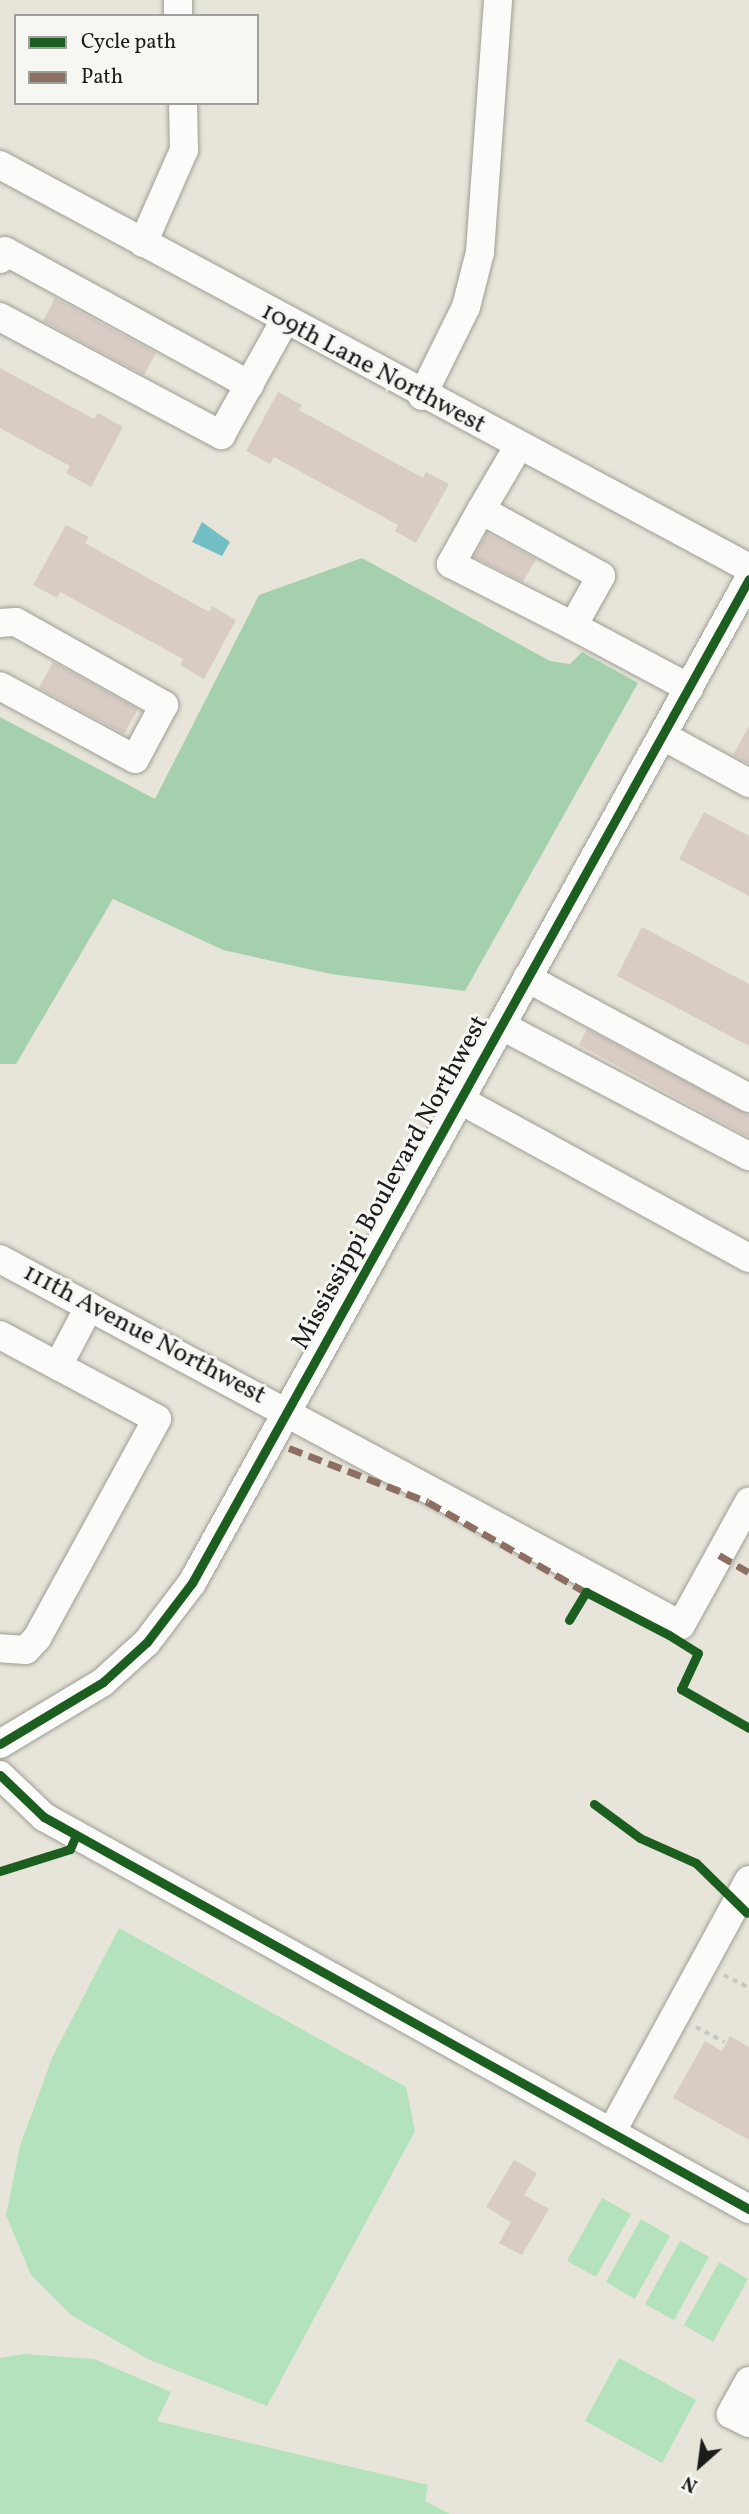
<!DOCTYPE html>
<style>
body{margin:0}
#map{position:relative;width:749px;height:2514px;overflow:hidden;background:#e7e5d9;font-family:Vollkorn,serif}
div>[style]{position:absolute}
.green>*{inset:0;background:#b3e2bc}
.forest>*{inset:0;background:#a4d0ae}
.water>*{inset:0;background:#71bec5}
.building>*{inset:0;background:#d8ccc5}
.path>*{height:3.5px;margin-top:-1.75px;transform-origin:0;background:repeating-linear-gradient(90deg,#c6c6c3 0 5px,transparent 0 10px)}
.roads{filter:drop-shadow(0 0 2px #9e9d96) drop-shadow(0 0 2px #9e9d96)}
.minor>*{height:28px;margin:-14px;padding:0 14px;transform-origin:14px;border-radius:14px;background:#fbfbf9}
.quiet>*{height:7px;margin-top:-3.5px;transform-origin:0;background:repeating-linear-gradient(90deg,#8d6e63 0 14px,transparent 0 21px)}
.cycleway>*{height:9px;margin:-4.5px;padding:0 4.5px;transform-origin:4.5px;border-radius:4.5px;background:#1b5e20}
span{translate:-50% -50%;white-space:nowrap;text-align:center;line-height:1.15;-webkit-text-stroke:6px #f6f6f2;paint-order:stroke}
.street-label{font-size:26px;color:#1c1c1c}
.legend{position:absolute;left:14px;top:14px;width:245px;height:91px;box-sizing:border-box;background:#f6f6f2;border:2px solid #9f9f9c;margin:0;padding:9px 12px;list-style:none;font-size:21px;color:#1c1c1c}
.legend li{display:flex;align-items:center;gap:14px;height:35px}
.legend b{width:35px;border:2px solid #9f9f9c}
.north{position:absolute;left:665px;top:2430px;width:70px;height:70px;-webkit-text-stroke:5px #f6f6f2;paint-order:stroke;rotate:208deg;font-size:19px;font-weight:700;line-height:28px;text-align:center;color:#1c1c1c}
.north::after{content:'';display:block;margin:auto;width:24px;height:32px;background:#1c1c1c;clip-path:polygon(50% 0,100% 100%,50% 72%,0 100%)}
</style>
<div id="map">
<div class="green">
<i style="clip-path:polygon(119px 1928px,406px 2087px,415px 2131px,267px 2406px,150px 2360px,71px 2315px,31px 2275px,6px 2215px,20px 2146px,52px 2058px)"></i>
<i style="clip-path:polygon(602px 2198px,631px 2214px,596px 2277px,567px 2261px)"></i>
<i style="clip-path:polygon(641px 2219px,670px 2236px,635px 2299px,606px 2282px)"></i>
<i style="clip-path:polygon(680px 2241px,709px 2257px,674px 2320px,645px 2304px)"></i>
<i style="clip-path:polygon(719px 2262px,748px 2279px,713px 2342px,684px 2325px)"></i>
<i style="clip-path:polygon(23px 2354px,94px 2359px,171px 2392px,157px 2421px,428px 2485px,425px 2501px,450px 2514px,0 2514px,0 2358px)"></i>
<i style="clip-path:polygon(619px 2358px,696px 2400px,662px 2463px,585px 2421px)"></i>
</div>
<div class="forest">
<i style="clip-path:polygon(362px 558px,550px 661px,570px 664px,582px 652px,638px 683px,465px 991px,331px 974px,223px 950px,113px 899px,16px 1064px,0 1064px,0 717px,155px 799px,259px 595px)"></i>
</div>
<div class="water">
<i style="clip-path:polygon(202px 522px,230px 542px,222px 556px,192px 542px)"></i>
</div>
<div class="building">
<i style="clip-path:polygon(55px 298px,156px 353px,144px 375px,43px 321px)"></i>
<i style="clip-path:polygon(0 368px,94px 419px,98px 413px,123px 427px,91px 487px,66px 473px,70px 466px,0 428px)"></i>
<i style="clip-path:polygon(278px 392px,302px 405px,299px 410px,423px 478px,426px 472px,449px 484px,416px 543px,395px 531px,398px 525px,274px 457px,270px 464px,246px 451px)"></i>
<i style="clip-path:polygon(66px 525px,89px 537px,85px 543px,209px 612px,212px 606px,236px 620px,204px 679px,180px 665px,183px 659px,60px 592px,57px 598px,33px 585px)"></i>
<i style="clip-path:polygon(487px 533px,536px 559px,523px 582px,474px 557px)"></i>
<i style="clip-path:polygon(53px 662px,138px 709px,124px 734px,39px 688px)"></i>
<i style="clip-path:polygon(749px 726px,749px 764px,733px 755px)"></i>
<i style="clip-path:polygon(704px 812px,749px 836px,749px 896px,679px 859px)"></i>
<i style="clip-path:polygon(642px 927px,749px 984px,749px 1046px,617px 976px)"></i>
<i style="clip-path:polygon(587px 1029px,749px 1115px,749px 1137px,579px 1045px)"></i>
<i style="clip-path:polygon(730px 2036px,749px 2047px,749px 2140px,673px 2098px,705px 2041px,722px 2051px)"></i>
<i style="clip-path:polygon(514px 2160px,537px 2173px,524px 2195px,549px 2209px,522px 2255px,499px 2243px,511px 2222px,486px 2207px)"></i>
</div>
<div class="path">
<i style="left:724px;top:1975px;width:28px;rotate:27deg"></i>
<i style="left:696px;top:2027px;width:32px;rotate:28deg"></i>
</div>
<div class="roads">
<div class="minor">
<i style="left:178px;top:16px;width:16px;rotate:-90deg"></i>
<i style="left:0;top:165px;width:851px;rotate:28.28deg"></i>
<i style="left:143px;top:243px;width:102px;rotate:-66.2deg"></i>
<i style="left:184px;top:150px;width:47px;rotate:-91.2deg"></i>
<i style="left:0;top:259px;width:9px;rotate:-58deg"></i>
<i style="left:5px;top:251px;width:279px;rotate:28.7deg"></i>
<i style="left:0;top:317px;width:251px;rotate:28.1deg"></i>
<i style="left:221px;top:435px;width:129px;rotate:-60.9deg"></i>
<i style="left:422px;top:396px;width:99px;rotate:-63.7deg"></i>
<i style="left:466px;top:307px;width:57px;rotate:-75.7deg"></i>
<i style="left:480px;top:252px;width:253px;rotate:-85.9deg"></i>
<i style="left:518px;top:447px;width:73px;rotate:120.4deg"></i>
<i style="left:481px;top:510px;width:137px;rotate:28.8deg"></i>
<i style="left:601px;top:576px;width:57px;rotate:119.2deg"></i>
<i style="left:573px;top:626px;width:132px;rotate:28.1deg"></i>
<i style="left:481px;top:510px;width:62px;rotate:119.1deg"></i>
<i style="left:451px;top:564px;width:137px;rotate:26.9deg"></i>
<i style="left:0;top:623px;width:16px;rotate:-4deg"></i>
<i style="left:16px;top:622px;width:170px;rotate:29.3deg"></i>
<i style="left:164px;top:705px;width:61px;rotate:118.2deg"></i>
<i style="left:135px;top:759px;width:153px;rotate:-151.6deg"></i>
<i style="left:663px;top:736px;width:98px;rotate:28.7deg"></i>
<i style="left:527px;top:978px;width:252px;rotate:28.4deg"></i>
<i style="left:502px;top:1026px;width:279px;rotate:27.8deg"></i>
<i style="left:462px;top:1101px;width:327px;rotate:28.7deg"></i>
<i style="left:0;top:1259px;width:773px;rotate:28.26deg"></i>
<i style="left:681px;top:1625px;width:141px;rotate:-61.1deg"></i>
<i style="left:0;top:1335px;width:178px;rotate:28.1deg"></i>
<i style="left:157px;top:1419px;width:250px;rotate:118.7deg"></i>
<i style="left:37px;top:1638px;width:16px;rotate:133deg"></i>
<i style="left:26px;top:1650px;width:26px;rotate:-176deg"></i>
<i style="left:58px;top:1366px;width:67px;rotate:-62.3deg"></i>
<i style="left:0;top:1744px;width:120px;rotate:-31deg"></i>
<i style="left:103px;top:1682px;width:59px;rotate:-42.3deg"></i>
<i style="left:147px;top:1642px;width:74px;rotate:-52.7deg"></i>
<i style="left:192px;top:1583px;width:1148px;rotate:-60.98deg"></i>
<i style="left:0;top:1775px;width:61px;rotate:43.7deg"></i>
<i style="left:44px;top:1817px;width:807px;rotate:29.08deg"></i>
<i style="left:611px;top:2133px;width:288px;rotate:-61.4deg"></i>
<i style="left:749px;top:2381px;width:38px;rotate:119deg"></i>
<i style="left:731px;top:2414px;width:20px;rotate:27deg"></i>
</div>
</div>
<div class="quiet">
<i style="left:289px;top:1448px;width:149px;rotate:21.2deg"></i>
<i style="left:428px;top:1502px;width:182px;rotate:29.7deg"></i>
<i style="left:719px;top:1555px;width:34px;rotate:30deg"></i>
</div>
<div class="cycleway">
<i style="left:569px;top:1620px;width:33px;rotate:-59deg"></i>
<i style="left:586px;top:1592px;width:93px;rotate:27.4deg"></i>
<i style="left:669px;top:1635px;width:34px;rotate:32deg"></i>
<i style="left:698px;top:1653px;width:40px;rotate:115deg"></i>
<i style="left:681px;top:1689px;width:78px;rotate:29.8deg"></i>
<i style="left:0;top:1744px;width:120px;rotate:-31deg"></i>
<i style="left:103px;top:1682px;width:59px;rotate:-42.3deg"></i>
<i style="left:147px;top:1642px;width:74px;rotate:-52.7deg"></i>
<i style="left:192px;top:1583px;width:1148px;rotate:-60.98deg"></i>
<i style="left:0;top:1775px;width:61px;rotate:43.7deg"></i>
<i style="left:44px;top:1817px;width:807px;rotate:29.08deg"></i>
<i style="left:594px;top:1804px;width:57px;rotate:36.5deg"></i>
<i style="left:640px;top:1838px;width:61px;rotate:24.1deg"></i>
<i style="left:696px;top:1863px;width:71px;rotate:44.4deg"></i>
<i style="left:0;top:1871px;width:73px;rotate:-17.4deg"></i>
<i style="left:70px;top:1849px;width:15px;rotate:-67deg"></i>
</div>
<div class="street-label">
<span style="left:373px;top:369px;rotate:28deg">109th Lane Northwest</span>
<span style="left:391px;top:1183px;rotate:-61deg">Mississippi Boulevard Northwest</span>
<span style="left:144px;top:1335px;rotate:28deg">111th Avenue Northwest</span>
</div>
<ul class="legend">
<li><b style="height:9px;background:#1b5e20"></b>Cycle path</li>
<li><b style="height:9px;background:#8d6e63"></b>Path</li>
</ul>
<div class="north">N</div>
</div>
